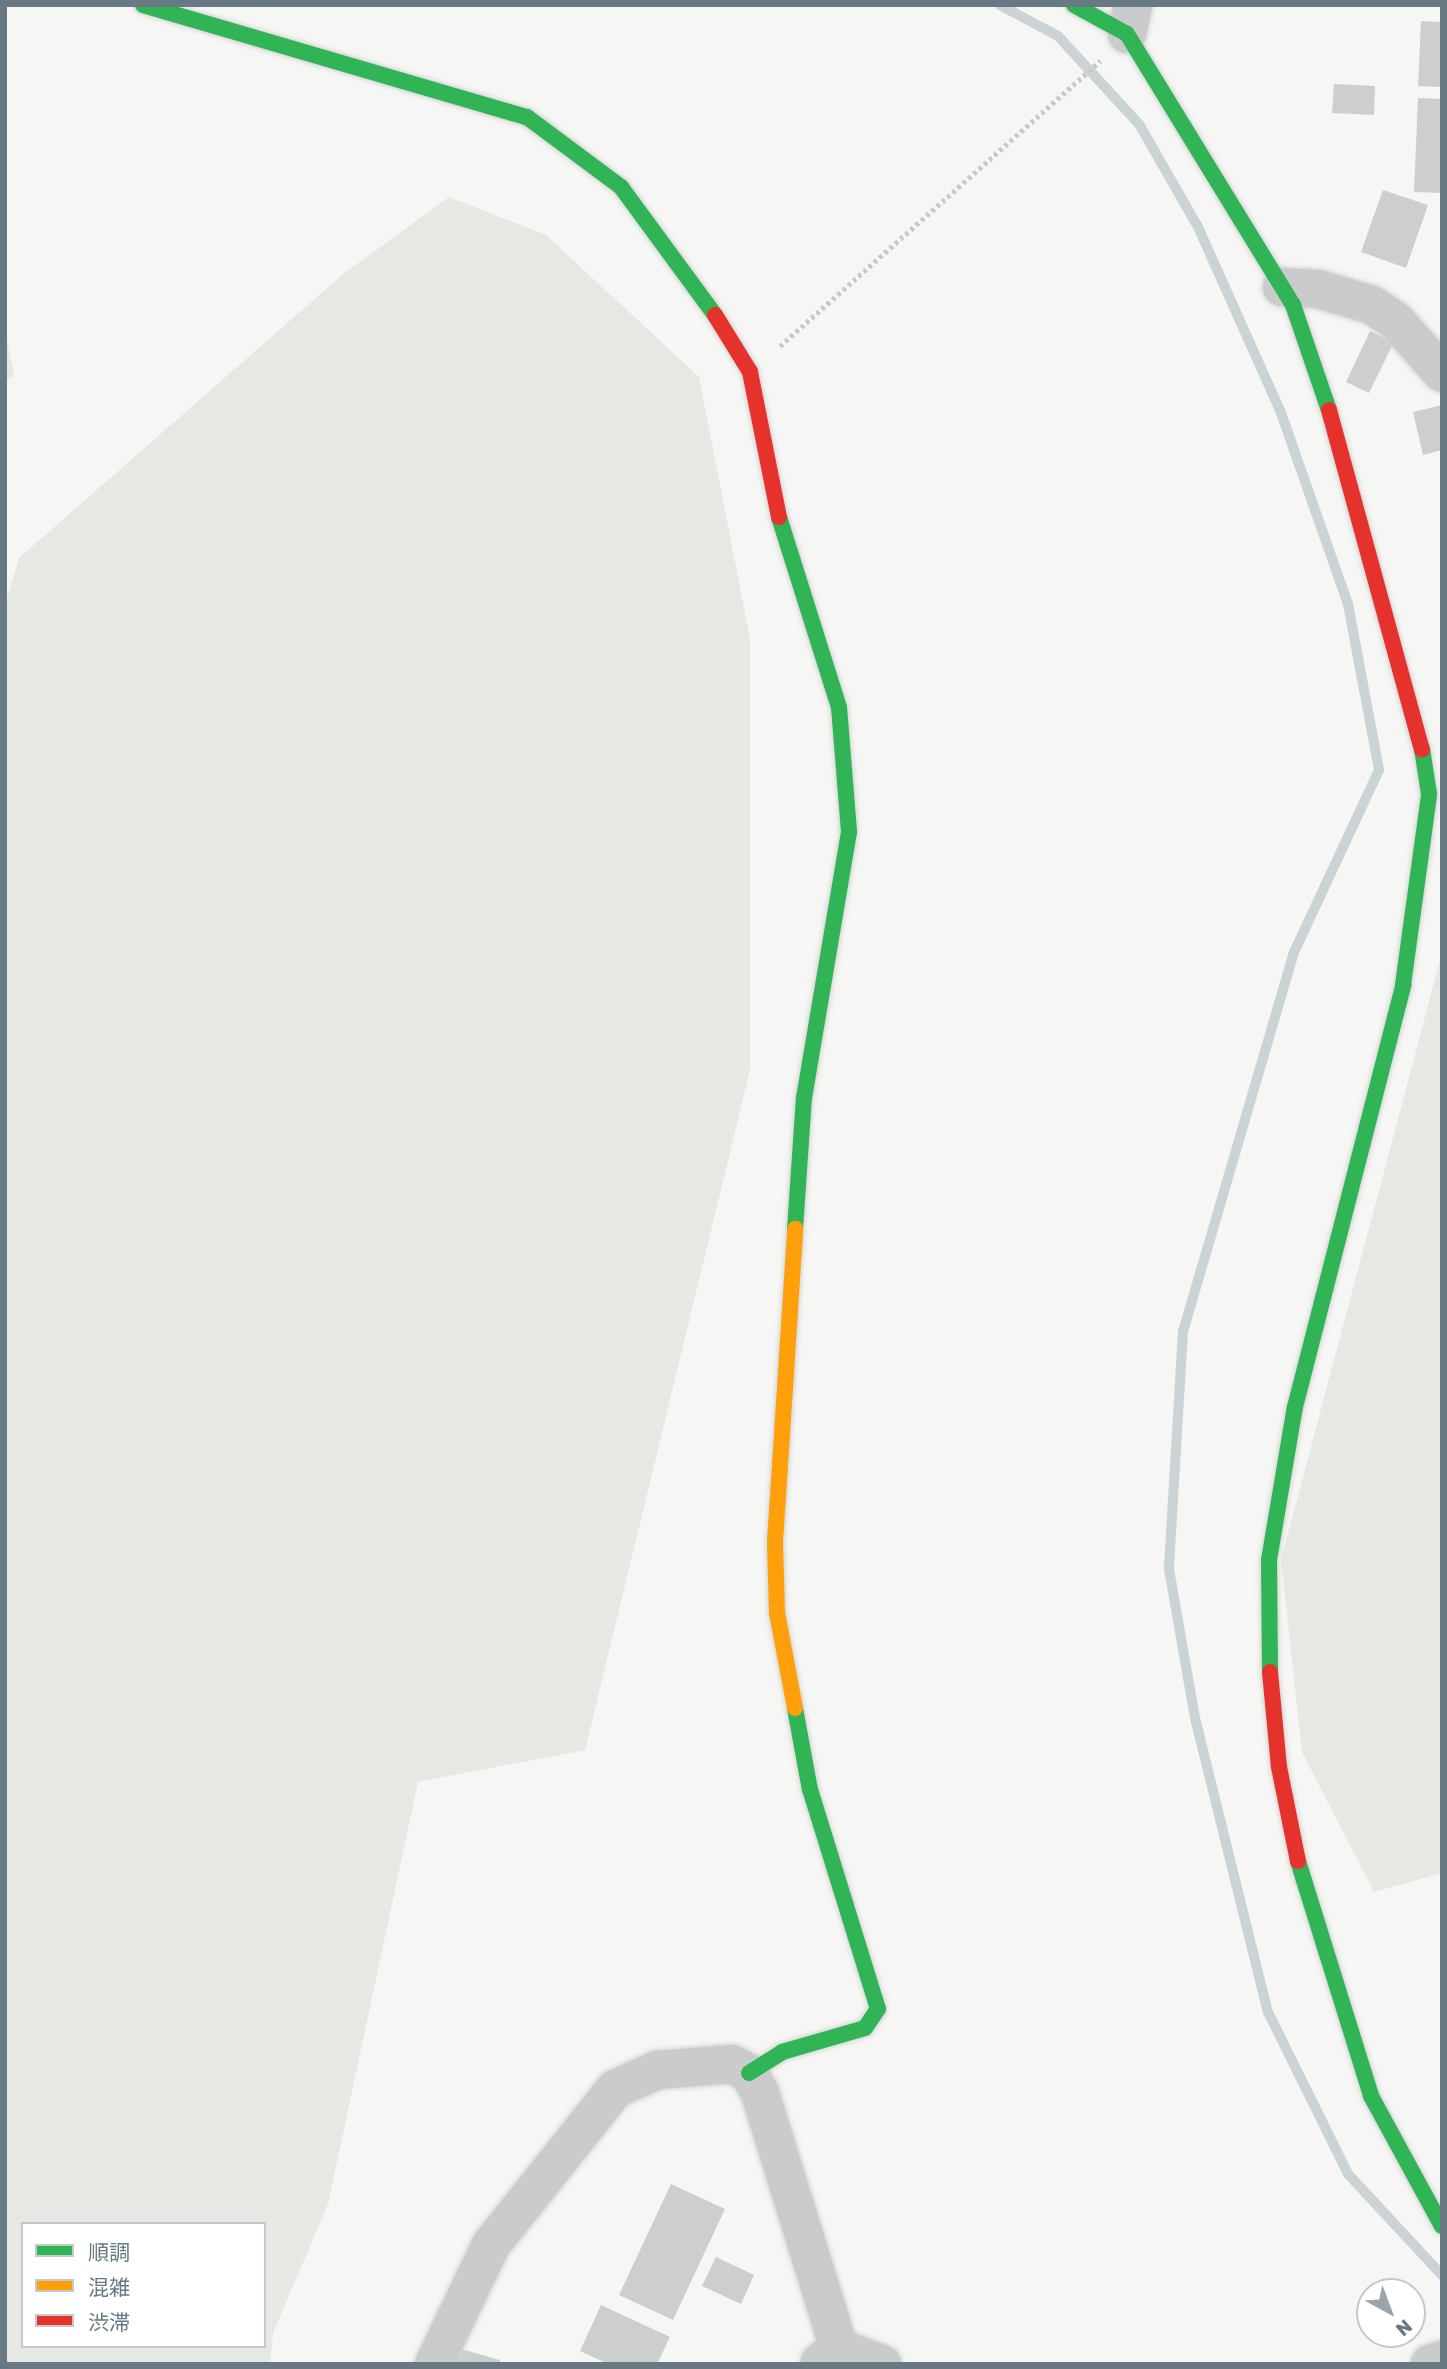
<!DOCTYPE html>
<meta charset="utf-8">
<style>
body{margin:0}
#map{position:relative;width:1447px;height:2369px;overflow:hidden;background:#f6f6f5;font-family:Rubik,"Noto Sans JP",sans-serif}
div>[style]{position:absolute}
.green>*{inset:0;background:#e6e8e3}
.stream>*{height:10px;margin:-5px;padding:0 5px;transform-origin:5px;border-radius:5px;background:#cad3d5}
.building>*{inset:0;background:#cdcfcf}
.path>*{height:4.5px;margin-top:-2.25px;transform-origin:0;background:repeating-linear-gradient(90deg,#c8c9ca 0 3.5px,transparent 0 7px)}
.roads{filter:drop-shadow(0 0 2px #d3d4d4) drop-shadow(0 0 2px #d3d4d4)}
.street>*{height:38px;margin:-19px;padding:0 19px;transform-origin:19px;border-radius:19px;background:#cacccc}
.fast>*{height:16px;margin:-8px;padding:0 8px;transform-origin:8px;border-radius:8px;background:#30b455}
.slow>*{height:16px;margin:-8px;padding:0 8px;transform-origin:8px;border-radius:8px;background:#ff9f0a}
.jam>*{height:16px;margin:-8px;padding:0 8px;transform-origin:8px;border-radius:8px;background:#e5322d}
span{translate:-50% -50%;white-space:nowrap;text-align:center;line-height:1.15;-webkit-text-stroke:7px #fff;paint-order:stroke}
.frame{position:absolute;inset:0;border:7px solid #687983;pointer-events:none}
.legend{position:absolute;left:21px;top:2222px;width:245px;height:126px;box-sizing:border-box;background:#fff;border:2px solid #c3c9cd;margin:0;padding:9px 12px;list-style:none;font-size:21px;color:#687983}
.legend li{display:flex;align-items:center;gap:14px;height:35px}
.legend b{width:35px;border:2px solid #c3c9cd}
.north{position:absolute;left:1356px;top:2278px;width:70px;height:70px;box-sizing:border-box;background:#fff;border:2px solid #c3c9cd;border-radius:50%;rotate:139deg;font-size:19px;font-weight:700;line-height:28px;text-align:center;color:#687983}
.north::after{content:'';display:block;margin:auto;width:24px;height:32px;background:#9aa5ab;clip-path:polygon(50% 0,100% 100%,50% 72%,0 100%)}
</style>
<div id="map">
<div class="green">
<i style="clip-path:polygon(evenodd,449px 197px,546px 235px,699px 377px,750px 639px,750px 1070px,585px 1750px,418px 1782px,328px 2204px,273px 2333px,270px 2364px,5px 2364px,5px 606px,19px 558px,342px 275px,449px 197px,23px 2224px,264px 2224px,264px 2346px,23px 2346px,23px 2224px)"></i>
<i style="clip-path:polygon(5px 331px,14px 375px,5px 382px)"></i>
<i style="clip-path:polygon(1442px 953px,1442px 1873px,1374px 1892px,1302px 1752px,1281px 1560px)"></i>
</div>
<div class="stream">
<i style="left:1000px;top:5px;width:66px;rotate:28.1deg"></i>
<i style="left:1058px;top:36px;width:120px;rotate:47.4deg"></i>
<i style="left:1139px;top:124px;width:119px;rotate:60.2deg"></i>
<i style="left:1198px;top:227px;width:201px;rotate:65.9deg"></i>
<i style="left:1280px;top:410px;width:206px;rotate:70.7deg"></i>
<i style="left:1348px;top:604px;width:169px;rotate:79.4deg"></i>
<i style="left:1379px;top:770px;width:201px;rotate:115deg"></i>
<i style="left:1294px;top:952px;width:395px;rotate:106.3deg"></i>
<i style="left:1183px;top:1331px;width:238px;rotate:93.4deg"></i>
<i style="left:1169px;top:1569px;width:151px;rotate:80.1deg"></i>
<i style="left:1195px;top:1718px;width:303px;rotate:76.1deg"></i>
<i style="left:1268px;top:2012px;width:181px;rotate:63.7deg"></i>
<i style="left:1348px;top:2174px;width:138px;rotate:47.1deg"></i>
</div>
<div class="building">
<i style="clip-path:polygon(1421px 21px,1442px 22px,1442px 87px,1418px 86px)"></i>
<i style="clip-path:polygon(1334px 84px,1375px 86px,1374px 115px,1332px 113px)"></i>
<i style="clip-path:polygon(1418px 98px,1442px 99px,1442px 193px,1414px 192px)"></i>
<i style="clip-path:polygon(1383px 190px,1428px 205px,1406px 268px,1361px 252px)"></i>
<i style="clip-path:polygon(1370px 331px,1394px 342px,1369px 393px,1346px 382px)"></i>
<i style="clip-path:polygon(1442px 405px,1442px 450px,1423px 455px,1413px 412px)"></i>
<i style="clip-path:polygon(671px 2184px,725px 2209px,673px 2320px,619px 2295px)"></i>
<i style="clip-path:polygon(716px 2257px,754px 2275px,741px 2304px,702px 2286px)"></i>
<i style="clip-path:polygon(601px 2305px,670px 2337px,657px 2364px,608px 2364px,580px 2351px)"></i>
<i style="clip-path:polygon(450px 2346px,500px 2360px,499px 2364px,445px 2364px)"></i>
</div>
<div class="path">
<i style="left:780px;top:346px;width:429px;rotate:-41.7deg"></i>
</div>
<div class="roads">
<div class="street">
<i style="left:1127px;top:34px;width:30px;rotate:-78deg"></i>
<i style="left:1282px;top:287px;width:36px;rotate:3deg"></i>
<i style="left:1318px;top:289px;width:56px;rotate:16.5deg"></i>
<i style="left:1372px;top:305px;width:29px;rotate:34deg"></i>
<i style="left:1396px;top:321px;width:69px;rotate:48.5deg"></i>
<i style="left:820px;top:2362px;width:24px;rotate:-36deg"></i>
<i style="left:839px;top:2348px;width:46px;rotate:20.4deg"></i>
<i style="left:434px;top:2364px;width:132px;rotate:-64.4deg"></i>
<i style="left:491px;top:2245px;width:199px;rotate:-51.5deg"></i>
<i style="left:615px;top:2089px;width:46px;rotate:-24.3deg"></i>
<i style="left:657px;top:2070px;width:75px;rotate:-4.6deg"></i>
<i style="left:732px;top:2064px;width:19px;rotate:28deg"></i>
<i style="left:749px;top:2073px;width:23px;rotate:61deg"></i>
<i style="left:760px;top:2093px;width:267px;rotate:72.8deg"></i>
<i style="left:1430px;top:2364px;width:13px;rotate:-18deg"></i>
</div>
<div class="fast">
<i style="left:143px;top:5px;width:400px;rotate:16.3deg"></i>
<i style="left:527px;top:117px;width:117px;rotate:36.7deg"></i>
<i style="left:621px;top:187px;width:159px;rotate:53.7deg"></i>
<i style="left:1074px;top:5px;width:60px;rotate:28.7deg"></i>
<i style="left:1127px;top:34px;width:318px;rotate:58.5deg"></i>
<i style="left:1293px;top:305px;width:111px;rotate:71.1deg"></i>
<i style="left:779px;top:517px;width:199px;rotate:72.5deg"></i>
<i style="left:839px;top:707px;width:125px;rotate:85.4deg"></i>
<i style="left:849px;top:832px;width:269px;rotate:99.6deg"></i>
<i style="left:804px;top:1097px;width:132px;rotate:93.9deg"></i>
<i style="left:1270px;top:1672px;width:112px;rotate:-90.5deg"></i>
<i style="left:1269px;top:1560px;width:155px;rotate:-80.4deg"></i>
<i style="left:1295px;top:1407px;width:436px;rotate:-75.6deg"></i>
<i style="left:1403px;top:985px;width:193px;rotate:-82.2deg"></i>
<i style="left:1429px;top:794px;width:46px;rotate:-98.8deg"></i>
<i style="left:1298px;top:1861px;width:246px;rotate:72.7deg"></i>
<i style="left:1371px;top:2096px;width:148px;rotate:61.4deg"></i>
<i style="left:749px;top:2073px;width:39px;rotate:-32deg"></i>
<i style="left:782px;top:2052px;width:86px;rotate:-16.1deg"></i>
<i style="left:865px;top:2028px;width:23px;rotate:-56deg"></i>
<i style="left:878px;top:2009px;width:229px;rotate:-107.2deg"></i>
<i style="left:810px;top:1790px;width:83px;rotate:-100.4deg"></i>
</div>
<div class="slow">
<i style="left:795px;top:1708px;width:97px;rotate:-100.7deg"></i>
<i style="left:777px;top:1613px;width:71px;rotate:-91.6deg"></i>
<i style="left:775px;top:1542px;width:314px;rotate:-86.3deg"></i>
</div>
<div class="jam">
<i style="left:715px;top:315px;width:67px;rotate:58.4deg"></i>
<i style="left:750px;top:372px;width:148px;rotate:78.7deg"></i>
<i style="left:1329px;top:410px;width:352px;rotate:74.7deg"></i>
<i style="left:1270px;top:1672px;width:95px;rotate:84.6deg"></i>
<i style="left:1279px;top:1767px;width:96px;rotate:78.6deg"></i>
</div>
</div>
<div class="frame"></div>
<ul class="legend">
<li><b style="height:9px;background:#30b455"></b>順調</li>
<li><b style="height:9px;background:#ff9f0a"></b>混雑</li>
<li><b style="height:9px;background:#e5322d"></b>渋滞</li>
</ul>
<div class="north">N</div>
</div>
